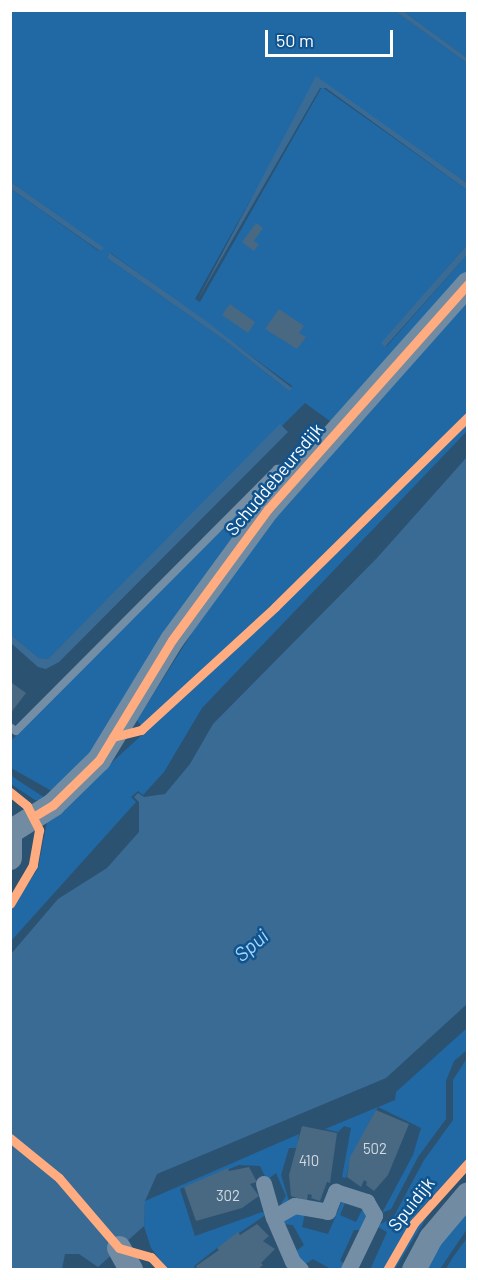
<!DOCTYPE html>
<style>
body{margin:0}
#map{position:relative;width:478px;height:1280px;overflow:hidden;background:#2c5272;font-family:Barlow,sans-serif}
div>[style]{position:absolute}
.green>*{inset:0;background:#2069a5}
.water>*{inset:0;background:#3a6b95}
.ferry>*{height:1.5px;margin-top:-0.75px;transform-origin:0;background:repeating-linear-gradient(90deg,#a4d4fa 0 8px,transparent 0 14px)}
.building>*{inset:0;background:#496882}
.lane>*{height:8px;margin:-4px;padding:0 4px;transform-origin:4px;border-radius:4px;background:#738ea5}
.street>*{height:16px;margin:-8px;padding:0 8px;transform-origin:8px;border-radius:8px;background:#738ea5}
.secondary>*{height:24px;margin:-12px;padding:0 12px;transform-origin:12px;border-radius:12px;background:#708ba2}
.cycleway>*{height:9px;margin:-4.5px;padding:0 4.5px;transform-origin:4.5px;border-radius:4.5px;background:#ffac80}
span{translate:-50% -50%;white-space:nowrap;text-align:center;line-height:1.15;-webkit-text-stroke:5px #0f548f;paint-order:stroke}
.number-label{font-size:15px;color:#d2d9e0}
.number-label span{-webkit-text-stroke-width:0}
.street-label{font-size:18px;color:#fff}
.water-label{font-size:20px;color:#a4d4fa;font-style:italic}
.frame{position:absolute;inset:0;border:12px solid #fff;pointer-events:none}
.scale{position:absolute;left:265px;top:30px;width:128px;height:27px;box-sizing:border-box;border:3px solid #fff;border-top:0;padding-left:8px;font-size:18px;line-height:21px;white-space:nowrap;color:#fff;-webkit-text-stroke:4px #0f548f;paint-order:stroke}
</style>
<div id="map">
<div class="green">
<i style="clip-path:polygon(evenodd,11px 11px,395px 11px,467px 63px,467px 183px,316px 77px,314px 86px,195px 299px,200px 302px,322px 87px,467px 190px,467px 245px,382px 343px,386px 347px,467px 255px,467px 277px,334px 424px,305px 403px,48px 659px,39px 658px,11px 635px,11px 189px,99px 251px,103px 248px,11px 182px,11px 11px,111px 253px,292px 386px,289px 391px,223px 339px,107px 258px,111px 253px)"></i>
<i style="clip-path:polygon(403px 11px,467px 11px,467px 58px)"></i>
<i style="clip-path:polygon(467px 300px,467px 431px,202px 708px,164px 772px,143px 795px,138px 791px,131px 797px,136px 802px,11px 941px,11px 911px,38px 868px,47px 822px,145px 732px,137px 720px,214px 598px,267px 526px)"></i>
<i style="clip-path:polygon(278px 475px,282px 478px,90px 756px,57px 794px,11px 768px,10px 742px,258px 490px)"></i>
<i style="clip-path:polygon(10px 775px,45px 798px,46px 802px,35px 800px,11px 784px)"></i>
<i style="clip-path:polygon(467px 1028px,467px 1050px,454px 1061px,446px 1081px,446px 1119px,418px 1157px,391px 1209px,382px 1213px,413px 1155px,421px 1128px,378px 1107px,351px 1156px,346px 1178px,342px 1177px,351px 1128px,344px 1126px,338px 1132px,325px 1129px,395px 1100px,396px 1092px)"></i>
<i style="clip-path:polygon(467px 1058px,467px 1159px,417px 1213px,384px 1269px,370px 1270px,387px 1232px,376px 1226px,393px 1218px,424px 1160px,453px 1120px,453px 1080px)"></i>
<i style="clip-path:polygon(299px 1134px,297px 1148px,289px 1148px,281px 1175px,289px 1201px,279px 1207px,286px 1196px,276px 1173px,267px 1180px,260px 1166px,239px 1165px,180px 1189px,195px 1236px,262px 1212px,267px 1214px,217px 1248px,194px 1266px,196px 1269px,167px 1269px,151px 1248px,144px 1226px,145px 1201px)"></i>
<i style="clip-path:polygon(467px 1167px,428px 1215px,395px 1269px,391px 1269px,420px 1220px)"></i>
<i style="clip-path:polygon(342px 1201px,345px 1203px,340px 1215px,356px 1222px,362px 1210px,367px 1215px,360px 1230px,354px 1230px,340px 1261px,344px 1263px,341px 1269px,331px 1269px,313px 1259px,304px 1265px,295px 1252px,304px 1245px,293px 1225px,283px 1224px,290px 1213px,305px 1213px,302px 1227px,328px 1234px)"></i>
<i style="clip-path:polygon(467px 1206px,467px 1229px,440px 1269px,422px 1270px)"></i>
<i style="clip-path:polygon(467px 1238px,467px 1269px,446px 1269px,453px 1257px)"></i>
</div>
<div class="water">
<i style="clip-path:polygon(395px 11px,403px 11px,467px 58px,467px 63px)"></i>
<i style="clip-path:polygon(316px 76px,467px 183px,467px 190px,326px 88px,320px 88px,197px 301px)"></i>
<i style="clip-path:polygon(10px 182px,11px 182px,104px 248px,100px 251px,11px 189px)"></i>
<i style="clip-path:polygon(467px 245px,467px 255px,385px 347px,381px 343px)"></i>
<i style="clip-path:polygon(110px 253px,206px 321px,292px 388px,289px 391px,223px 339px,107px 258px)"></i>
<i style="clip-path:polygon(280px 424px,288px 432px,59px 662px,46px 669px,38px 667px,11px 643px,11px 635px,39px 658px,48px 659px)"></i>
<i style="clip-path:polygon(467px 457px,467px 1004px,386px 1078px,157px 1174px,145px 1201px,144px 1226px,98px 1267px,79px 1254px,65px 1254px,62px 1269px,11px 1270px,11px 954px,58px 899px,107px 868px,139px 832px,139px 802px,134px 797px,138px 793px,144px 797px,165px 794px,190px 764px,213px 724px,377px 558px)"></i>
</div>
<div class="ferry">
<i style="left:10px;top:1138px;width:63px;rotate:39.2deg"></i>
<i style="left:59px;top:1178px;width:80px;rotate:49.6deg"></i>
</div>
<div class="building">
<i style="clip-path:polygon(256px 223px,263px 228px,254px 241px,259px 244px,254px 251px,242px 242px)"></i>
<i style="clip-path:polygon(230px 304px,255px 322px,248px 333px,222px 315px)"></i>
<i style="clip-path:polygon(279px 309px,304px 326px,299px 333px,306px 337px,297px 349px,265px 329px)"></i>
<i style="clip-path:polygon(12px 683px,26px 693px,10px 714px,10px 684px)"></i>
<i style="clip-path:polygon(376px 1110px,409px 1124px,388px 1175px,374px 1191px,366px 1185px,367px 1182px,364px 1180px,361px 1187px,347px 1177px,350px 1157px)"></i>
<i style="clip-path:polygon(302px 1126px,337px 1133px,330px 1183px,327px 1182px,320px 1201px,311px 1198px,312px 1195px,308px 1194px,307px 1201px,291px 1196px,289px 1175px)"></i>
<i style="clip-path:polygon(249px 1167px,257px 1182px,250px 1184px,259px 1196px,242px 1208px,196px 1221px,184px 1187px,228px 1168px,229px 1171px)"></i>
<i style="clip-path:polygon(257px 1224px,269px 1236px,263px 1241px,275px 1249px,261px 1263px,263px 1265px,257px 1270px,198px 1270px,196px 1266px,219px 1250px,217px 1248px,238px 1232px,240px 1235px)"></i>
</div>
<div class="lane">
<i style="left:10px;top:727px;width:7px;rotate:34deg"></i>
<i style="left:16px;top:731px;width:370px;rotate:-45.1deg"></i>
<i style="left:277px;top:469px;width:21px;rotate:-5deg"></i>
</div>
<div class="street">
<i style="left:264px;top:1184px;width:35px;rotate:74deg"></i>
<i style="left:301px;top:1270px;width:11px;rotate:-135deg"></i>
<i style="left:293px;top:1262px;width:48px;rotate:-113.4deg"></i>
<i style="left:274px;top:1218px;width:24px;rotate:-30deg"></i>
<i style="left:295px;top:1206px;width:34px;rotate:10deg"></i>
<i style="left:328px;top:1212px;width:22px;rotate:-68deg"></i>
<i style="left:336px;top:1192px;width:33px;rotate:18deg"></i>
<i style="left:367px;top:1202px;width:16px;rotate:60deg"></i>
<i style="left:375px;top:1216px;width:60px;rotate:115.7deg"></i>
</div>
<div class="secondary">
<i style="left:10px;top:832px;width:51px;rotate:-32.1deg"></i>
<i style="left:53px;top:805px;width:64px;rotate:-44.4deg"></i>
<i style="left:99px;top:760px;width:140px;rotate:-58.7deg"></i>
<i style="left:172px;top:640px;width:162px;rotate:-53.8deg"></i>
<i style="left:268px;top:509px;width:301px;rotate:-48.4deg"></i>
<i style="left:10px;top:833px;width:25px;rotate:90deg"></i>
<i style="left:119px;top:1248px;width:25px;rotate:61deg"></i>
<i style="left:414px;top:1270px;width:36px;rotate:-62deg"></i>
<i style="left:431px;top:1238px;width:57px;rotate:-49.9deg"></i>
</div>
<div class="cycleway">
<i style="left:113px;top:737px;width:29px;rotate:-14deg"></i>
<i style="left:141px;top:730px;width:182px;rotate:-42.5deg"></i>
<i style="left:275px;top:607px;width:271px;rotate:-44.6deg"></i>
<i style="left:10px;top:792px;width:22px;rotate:39deg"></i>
<i style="left:27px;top:806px;width:27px;rotate:63deg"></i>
<i style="left:39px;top:830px;width:36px;rotate:100deg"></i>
<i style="left:33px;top:865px;width:45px;rotate:120.5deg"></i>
<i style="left:33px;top:817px;width:23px;rotate:-31deg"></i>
<i style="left:53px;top:805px;width:64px;rotate:-44.4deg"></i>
<i style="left:99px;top:760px;width:140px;rotate:-58.7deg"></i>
<i style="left:172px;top:640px;width:162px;rotate:-53.8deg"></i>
<i style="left:268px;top:509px;width:301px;rotate:-48.4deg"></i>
<i style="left:10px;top:1138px;width:63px;rotate:39.2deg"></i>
<i style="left:59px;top:1178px;width:92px;rotate:49.4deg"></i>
<i style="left:119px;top:1248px;width:33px;rotate:16deg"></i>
<i style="left:151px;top:1257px;width:18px;rotate:47deg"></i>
<i style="left:387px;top:1270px;width:54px;rotate:-60.1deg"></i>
<i style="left:414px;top:1223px;width:81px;rotate:-48deg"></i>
</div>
<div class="number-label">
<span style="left:375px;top:1149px">502</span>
<span style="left:309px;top:1161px">410</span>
<span style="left:228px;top:1196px">302</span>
</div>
<div class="street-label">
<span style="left:274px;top:479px;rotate:-50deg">Schuddebeursdijk</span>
<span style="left:411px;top:1204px;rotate:-52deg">Spuidijk</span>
</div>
<div class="water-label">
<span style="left:251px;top:945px;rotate:-41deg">Spui</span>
</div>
<div class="frame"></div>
<div class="scale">50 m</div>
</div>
